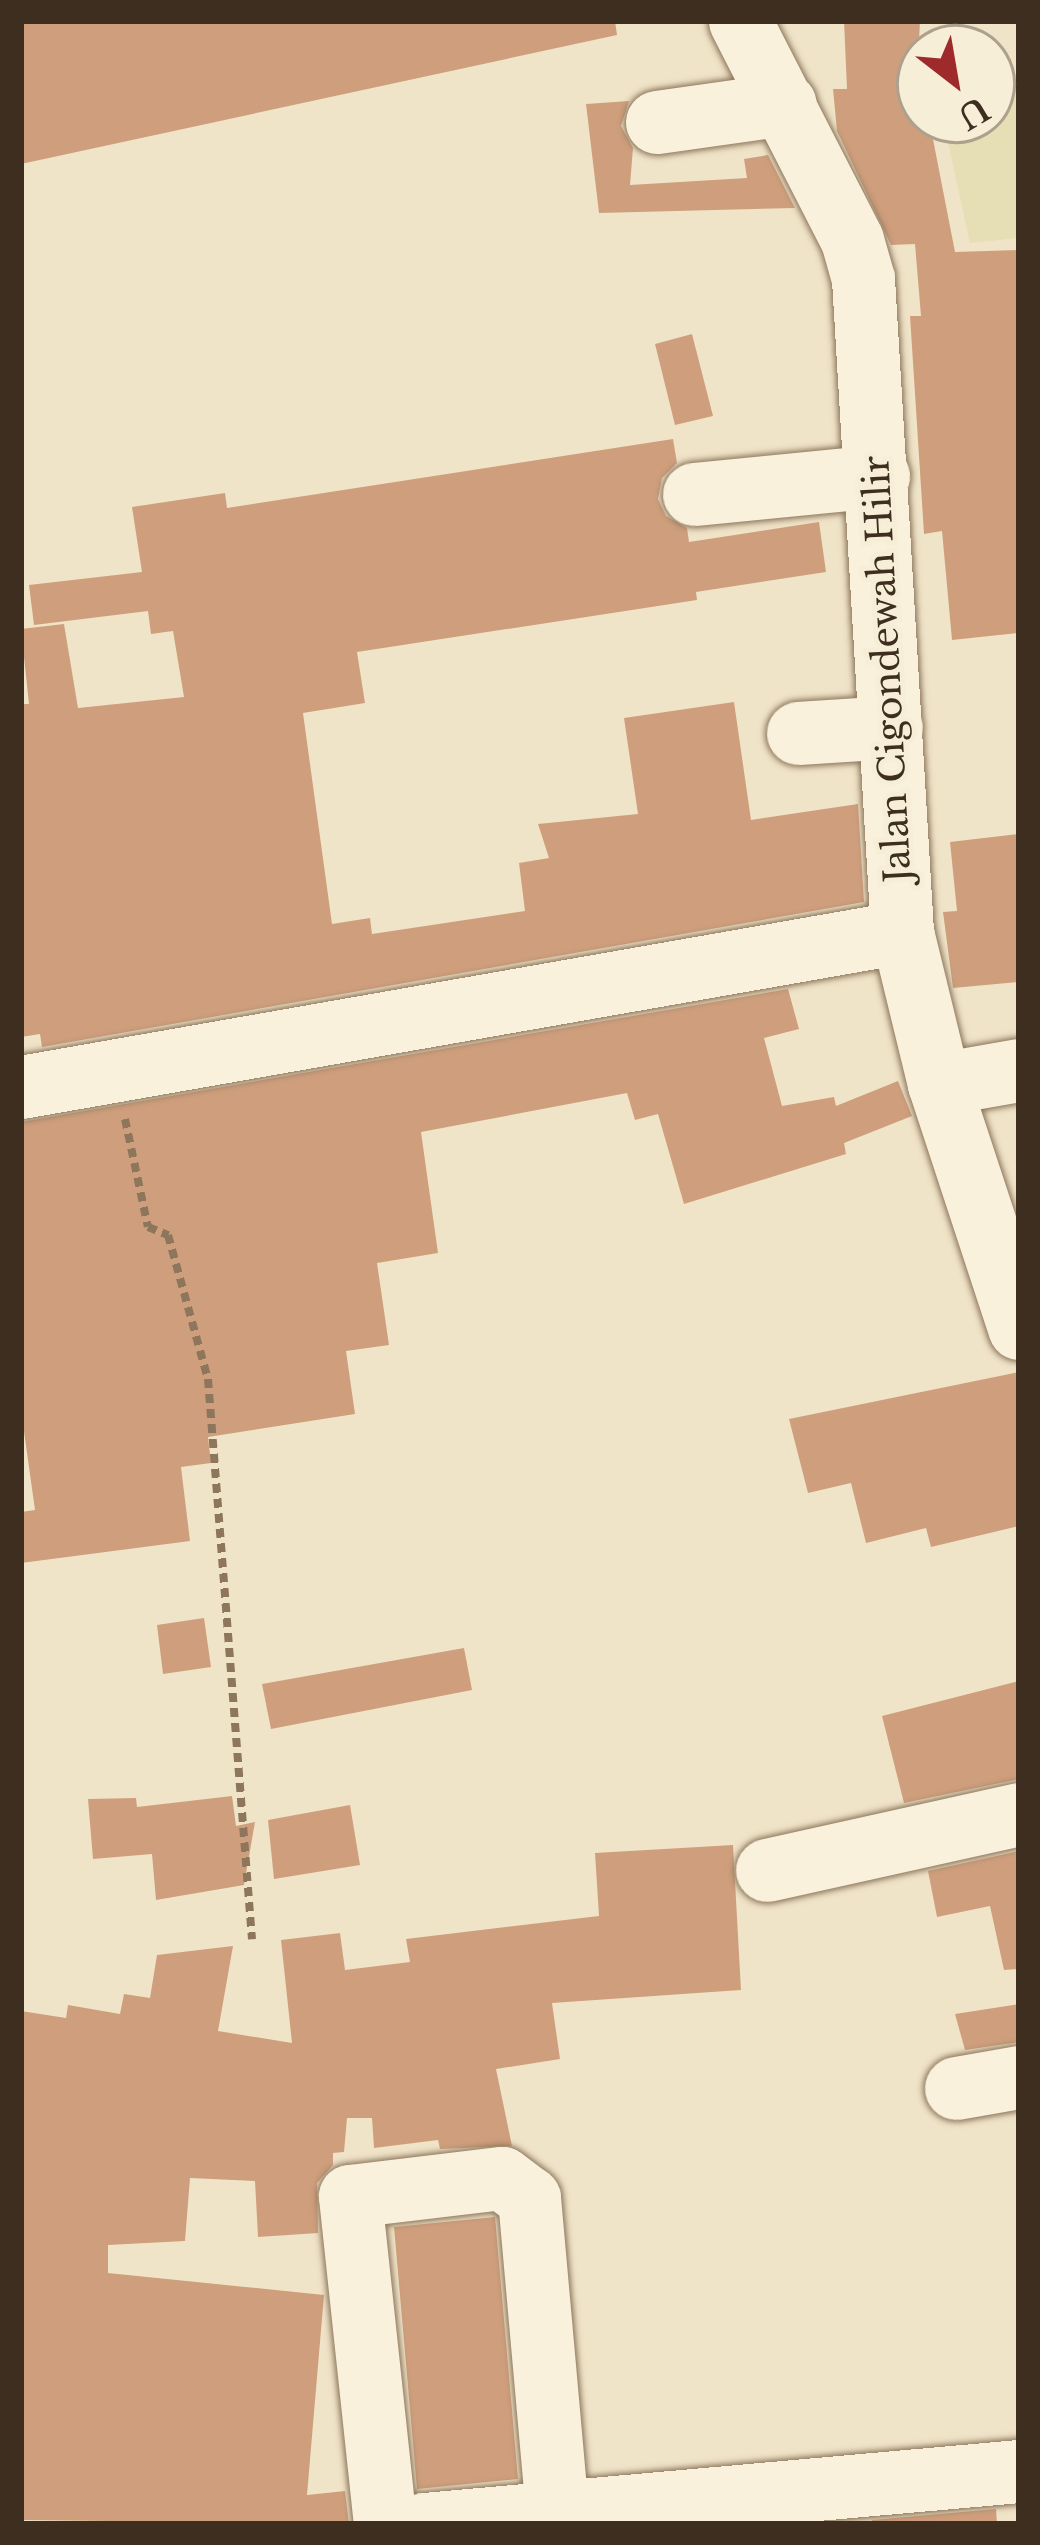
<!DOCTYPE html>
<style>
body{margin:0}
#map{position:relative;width:1040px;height:2545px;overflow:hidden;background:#f0e4c8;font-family:"Libre Baskerville",serif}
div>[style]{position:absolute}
.farmland>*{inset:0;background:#e6deb5}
.building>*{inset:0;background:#cf9f7d}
.path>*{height:8px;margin-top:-4px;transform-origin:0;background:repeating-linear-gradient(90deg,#8d765c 0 9px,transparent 0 15px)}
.roads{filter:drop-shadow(0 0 3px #8d765c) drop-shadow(0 0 3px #8d765c)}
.minor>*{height:63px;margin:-31.5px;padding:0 31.5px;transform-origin:31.5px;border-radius:31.5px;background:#faf1dc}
span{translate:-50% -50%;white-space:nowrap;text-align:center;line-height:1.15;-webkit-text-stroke:10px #f7eed8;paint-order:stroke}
.street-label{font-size:36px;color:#3d2e20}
.frame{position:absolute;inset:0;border:24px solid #3d2e20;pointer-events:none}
.north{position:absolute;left:896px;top:24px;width:120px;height:120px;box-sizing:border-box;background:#f7eed8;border:3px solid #ada18e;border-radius:50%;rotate:149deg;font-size:33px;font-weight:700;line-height:48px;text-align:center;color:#3d2e20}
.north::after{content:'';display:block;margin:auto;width:42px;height:54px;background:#9e2a2b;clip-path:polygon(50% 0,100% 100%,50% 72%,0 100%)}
</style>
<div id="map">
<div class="farmland">
<i style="clip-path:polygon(1019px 81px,1019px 238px,970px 243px,943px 120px,992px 120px,992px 83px)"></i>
</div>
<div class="building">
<i style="clip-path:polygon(21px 21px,615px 21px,617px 35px,21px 164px)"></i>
<i style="clip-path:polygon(844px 21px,920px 21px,915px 124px,932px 134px,955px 252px,1019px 250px,1019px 633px,952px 640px,942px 531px,924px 534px,910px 316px,921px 316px,915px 244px,891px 245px,837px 131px,833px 89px,847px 89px)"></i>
<i style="clip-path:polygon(629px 101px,621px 126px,633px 148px,630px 185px,747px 178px,744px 159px,768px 155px,795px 208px,599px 213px,586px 104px)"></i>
<i style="clip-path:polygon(692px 334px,713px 416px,675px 425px,655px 344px)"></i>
<i style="clip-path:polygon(673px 439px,677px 463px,662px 478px,658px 499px,666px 516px,687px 528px,689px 542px,819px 522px,826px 572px,696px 592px,697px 600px,357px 652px,365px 703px,303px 713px,332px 924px,370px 918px,372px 934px,525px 911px,519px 863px,549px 858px,538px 824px,638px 814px,624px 718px,734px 702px,751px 820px,858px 804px,864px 902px,42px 1047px,40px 1034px,21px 1037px,21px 704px,29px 704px,21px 629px,64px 624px,78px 708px,184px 697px,173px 631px,151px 634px,148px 611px,34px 625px,29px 585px,142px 572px,132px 507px,225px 493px,227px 508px)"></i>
<i style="clip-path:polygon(1019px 834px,1019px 982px,953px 988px,943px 912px,957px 911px,950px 842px)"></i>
<i style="clip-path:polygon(788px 989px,799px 1029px,764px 1038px,782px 1106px,834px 1097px,836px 1106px,898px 1081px,912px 1116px,844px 1143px,846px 1154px,684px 1204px,658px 1114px,635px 1120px,627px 1093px,421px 1132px,438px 1253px,377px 1263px,389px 1345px,346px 1351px,355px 1414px,208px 1437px,211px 1463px,181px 1467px,190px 1541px,21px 1563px,21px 1512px,35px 1510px,21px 1410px,21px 1122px)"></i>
<i style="clip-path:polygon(1019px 1372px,1019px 1526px,931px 1547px,926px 1528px,866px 1543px,851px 1483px,808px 1493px,789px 1419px)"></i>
<i style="clip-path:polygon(204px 1618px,211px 1667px,163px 1674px,157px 1625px)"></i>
<i style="clip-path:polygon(464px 1648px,472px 1690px,271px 1729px,262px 1684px)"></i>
<i style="clip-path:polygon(1019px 1681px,1019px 1779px,904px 1803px,882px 1716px)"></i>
<i style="clip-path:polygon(232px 1796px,236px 1826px,255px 1822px,244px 1885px,156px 1900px,152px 1854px,93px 1859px,88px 1799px,136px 1798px,137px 1807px)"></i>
<i style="clip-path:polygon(350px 1805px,360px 1865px,274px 1879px,268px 1820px)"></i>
<i style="clip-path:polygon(733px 1845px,741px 1990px,552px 2003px,560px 2059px,496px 2069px,512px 2146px,440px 2149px,438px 2140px,374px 2148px,372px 2118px,347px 2118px,344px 2152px,333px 2153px,333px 2165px,317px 2183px,318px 2233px,258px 2237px,255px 2181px,190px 2178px,185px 2241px,108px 2245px,108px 2273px,324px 2295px,307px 2495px,345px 2491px,349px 2524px,21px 2520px,21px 2011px,66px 2018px,68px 2005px,120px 2014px,124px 1994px,150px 1998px,157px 1955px,233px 1946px,218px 2031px,292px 2043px,281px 1940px,340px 1933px,345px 1970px,410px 1962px,406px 1939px,599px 1916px,595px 1853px)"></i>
<i style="clip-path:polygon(1019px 1851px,1019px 1969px,1004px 1970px,990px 1906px,937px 1917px,928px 1871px)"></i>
<i style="clip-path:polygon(1019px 2004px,1019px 2042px,965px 2050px,955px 2014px)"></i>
<i style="clip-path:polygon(495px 2217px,518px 2479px,417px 2489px,394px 2227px)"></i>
<i style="clip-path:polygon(996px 2509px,997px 2524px,872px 2524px,872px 2520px)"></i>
</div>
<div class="path">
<i style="left:125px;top:1119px;width:110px;rotate:78deg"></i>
<i style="left:148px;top:1227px;width:22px;rotate:22deg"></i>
<i style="left:168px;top:1235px;width:149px;rotate:74.5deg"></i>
<i style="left:208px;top:1379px;width:562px;rotate:85.51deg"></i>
</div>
<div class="roads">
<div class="minor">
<i style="left:740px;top:21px;width:246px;rotate:62.9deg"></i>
<i style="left:852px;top:240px;width:41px;rotate:74.2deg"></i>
<i style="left:863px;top:279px;width:654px;rotate:86.58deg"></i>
<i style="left:902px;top:932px;width:156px;rotate:76.3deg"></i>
<i style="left:939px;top:1084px;width:257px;rotate:71.8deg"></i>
<i style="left:657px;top:122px;width:129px;rotate:-8deg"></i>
<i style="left:694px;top:494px;width:185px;rotate:-5.6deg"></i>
<i style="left:798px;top:733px;width:93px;rotate:-3.7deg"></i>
<i style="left:939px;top:1084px;width:81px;rotate:-9.9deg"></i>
<i style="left:21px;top:1087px;width:895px;rotate:-9.98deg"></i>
<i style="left:767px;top:1870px;width:258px;rotate:-12.5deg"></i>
<i style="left:956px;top:2088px;width:64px;rotate:-9.9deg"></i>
<i style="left:385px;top:2524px;width:330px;rotate:-96.1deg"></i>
<i style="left:350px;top:2196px;width:153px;rotate:-6.8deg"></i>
<i style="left:502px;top:2178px;width:34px;rotate:37deg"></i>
<i style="left:529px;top:2198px;width:313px;rotate:84.9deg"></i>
<i style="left:424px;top:2524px;width:597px;rotate:-5.09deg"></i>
</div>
</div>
<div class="street-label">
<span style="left:887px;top:669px;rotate:-93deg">Jalan Cigondewah Hilir</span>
</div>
<div class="frame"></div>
<div class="north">U</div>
</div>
